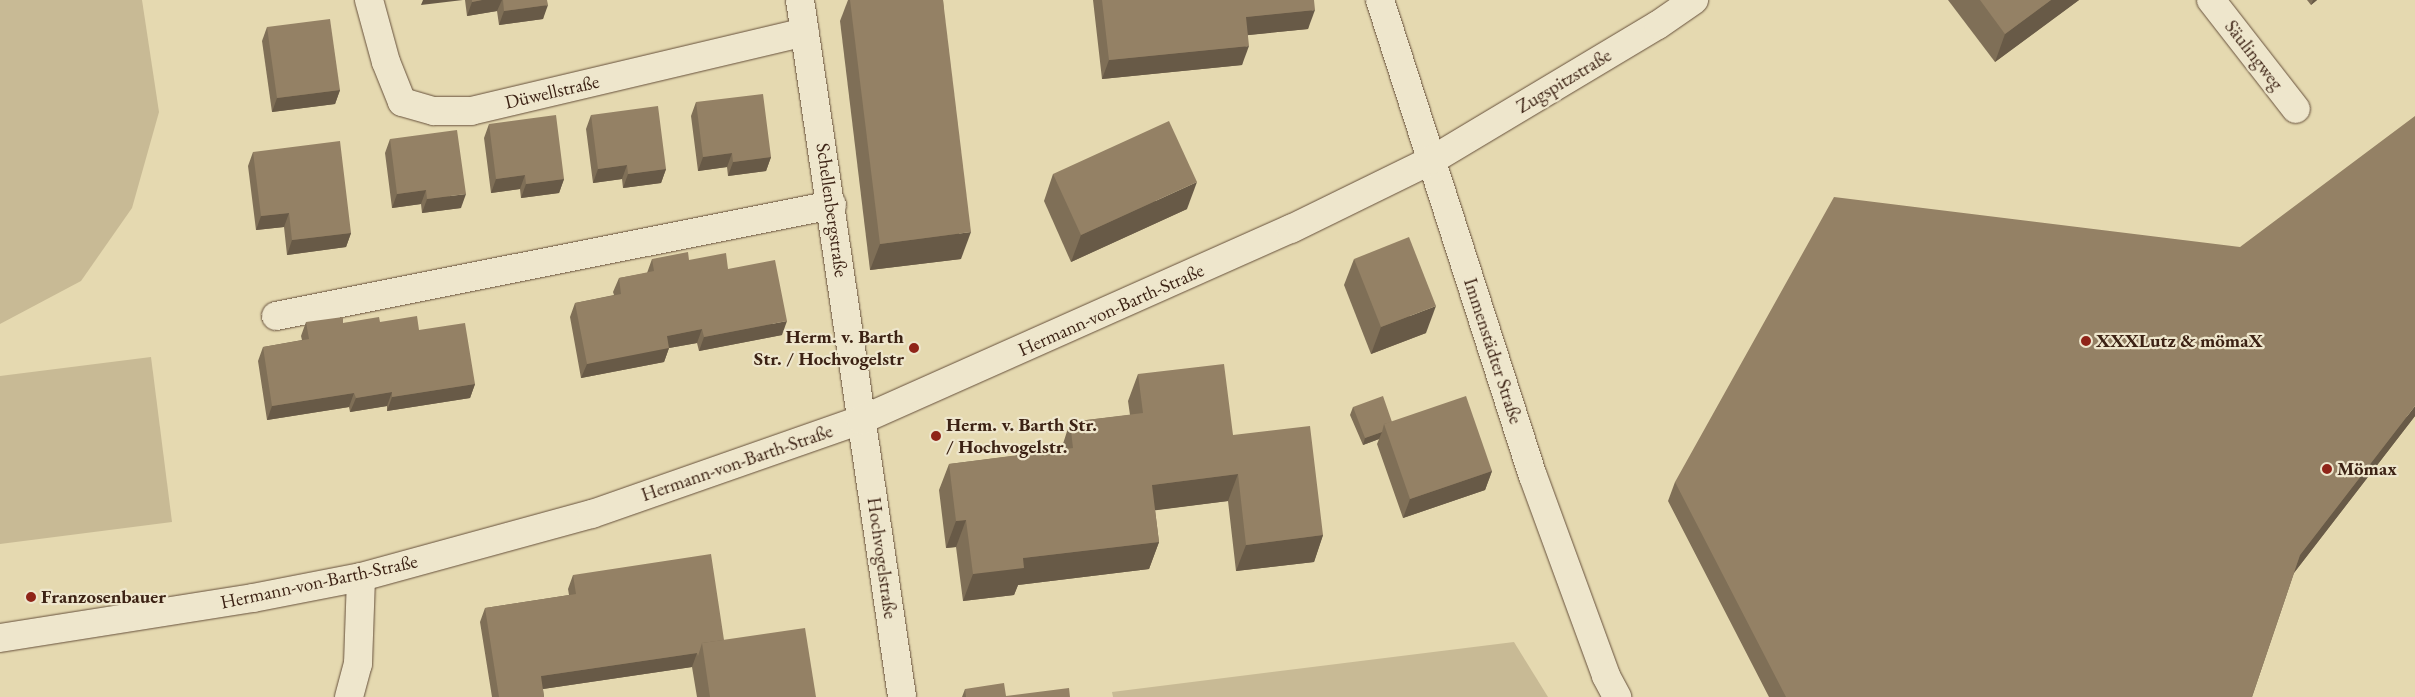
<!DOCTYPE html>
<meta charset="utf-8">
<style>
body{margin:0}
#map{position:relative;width:2415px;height:697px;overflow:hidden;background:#e5d9b0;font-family:"EB Garamond",serif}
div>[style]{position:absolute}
.green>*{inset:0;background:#c8ba95}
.roads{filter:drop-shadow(0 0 1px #66503b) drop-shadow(0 0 1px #66503b)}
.minor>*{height:28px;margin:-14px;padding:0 14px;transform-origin:14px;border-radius:14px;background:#eee6cc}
.wall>*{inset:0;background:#7f6f57}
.shaded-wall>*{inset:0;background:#685a47}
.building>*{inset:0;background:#948165}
.dots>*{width:14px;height:14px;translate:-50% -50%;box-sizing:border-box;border:2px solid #eee6cc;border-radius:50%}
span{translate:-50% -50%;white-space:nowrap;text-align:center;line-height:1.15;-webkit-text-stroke:4.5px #eee6cc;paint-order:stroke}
.street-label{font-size:19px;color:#3c2214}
.poi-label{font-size:19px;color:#3c2214;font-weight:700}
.right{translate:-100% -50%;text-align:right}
.left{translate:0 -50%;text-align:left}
</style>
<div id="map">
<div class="green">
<i style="clip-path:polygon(0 0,142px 0,159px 112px,132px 208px,81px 281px,0 324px)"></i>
<i style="clip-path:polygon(151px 357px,172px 522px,0 544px,0 376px)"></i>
<i style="clip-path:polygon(1514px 642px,1548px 697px,1113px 697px,1112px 692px)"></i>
</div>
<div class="roads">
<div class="minor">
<i style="left:369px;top:0;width:64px;rotate:74.7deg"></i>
<i style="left:386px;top:62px;width:43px;rotate:68.2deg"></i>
<i style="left:402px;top:102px;width:33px;rotate:16deg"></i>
<i style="left:434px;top:111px;width:37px"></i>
<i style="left:471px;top:111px;width:343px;rotate:-13.3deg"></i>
<i style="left:800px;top:0;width:704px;rotate:81.67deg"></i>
<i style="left:1380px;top:0;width:500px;rotate:72.2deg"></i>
<i style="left:1533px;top:476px;width:213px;rotate:69.9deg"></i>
<i style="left:1606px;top:676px;width:24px;rotate:62deg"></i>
<i style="left:2211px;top:0;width:138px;rotate:52.1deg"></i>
<i style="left:276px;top:316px;width:567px;rotate:-11.29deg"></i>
<i style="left:0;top:638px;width:256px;rotate:-9deg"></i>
<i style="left:253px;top:598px;width:110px;rotate:-11deg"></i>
<i style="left:361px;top:577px;width:239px;rotate:-15.3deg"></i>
<i style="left:592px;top:514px;width:285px;rotate:-19.3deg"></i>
<i style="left:861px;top:420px;width:471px;rotate:-24deg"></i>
<i style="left:1291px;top:229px;width:157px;rotate:-26.1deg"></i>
<i style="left:1432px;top:160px;width:263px;rotate:-30.9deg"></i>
<i style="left:1658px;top:25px;width:44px;rotate:-34.8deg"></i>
<i style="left:349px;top:697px;width:34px;rotate:-75deg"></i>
<i style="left:358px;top:664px;width:87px;rotate:-88deg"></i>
</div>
</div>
<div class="wall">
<i style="clip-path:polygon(465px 0,547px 0,543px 19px,499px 25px,497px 11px,467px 16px)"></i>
<i style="clip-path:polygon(848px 0,943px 0,961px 259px,870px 270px,840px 21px)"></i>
<i style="clip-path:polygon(1093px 0,1314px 0,1308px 29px,1248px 35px,1242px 65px,1102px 79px)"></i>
<i style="clip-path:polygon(1948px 0,2079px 0,1995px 62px)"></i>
<i style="clip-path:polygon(2307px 0,2317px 0,2311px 5px)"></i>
<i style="clip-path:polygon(267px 27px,340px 90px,335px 104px,272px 112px,262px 41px)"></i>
<i style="clip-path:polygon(696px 102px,771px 157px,766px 171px,728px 176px,727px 167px,698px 171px,691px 116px)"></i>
<i style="clip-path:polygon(591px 115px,666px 169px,661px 183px,623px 188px,622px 179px,593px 183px,586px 129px)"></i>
<i style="clip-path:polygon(489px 124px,564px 179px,559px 193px,521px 198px,520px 189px,491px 193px,484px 138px)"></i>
<i style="clip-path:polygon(390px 139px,461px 208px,422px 213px,421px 204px,392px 208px,385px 153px)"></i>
<i style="clip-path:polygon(253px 152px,351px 233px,346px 247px,287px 255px,284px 227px,256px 230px,248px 166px)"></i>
<i style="clip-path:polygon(1053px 174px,1187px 209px,1071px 262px,1044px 201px)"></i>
<i style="clip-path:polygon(652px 259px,689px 260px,728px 269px,782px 335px,699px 351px,697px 343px,669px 348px,664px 362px,581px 378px,570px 317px,575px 303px,614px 295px,613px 292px,619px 278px,647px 273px)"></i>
<i style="clip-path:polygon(1354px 259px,1426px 333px,1371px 354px,1344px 285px)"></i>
<i style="clip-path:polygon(306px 322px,343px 323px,380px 322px,419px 330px,475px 384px,470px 398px,387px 411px,387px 406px,350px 412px,349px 407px,267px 420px,258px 361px,263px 347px,302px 340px,301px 336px)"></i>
<i style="clip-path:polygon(1138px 374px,1233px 435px,1323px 535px,1314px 562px,1236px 571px,1228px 501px,1155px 510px,1159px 542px,1149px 569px,1018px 585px,1014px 595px,963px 601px,956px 547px,946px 548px,939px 490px,949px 464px,1061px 450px,1070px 422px,1130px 415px,1128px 401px)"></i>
<i style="clip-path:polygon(1353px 407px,1392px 422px,1492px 471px,1485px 490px,1403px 518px,1377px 444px,1379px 439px,1363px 445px,1350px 415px)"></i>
<i style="clip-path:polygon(2415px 416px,2294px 573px,2252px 697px,1769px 697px,1668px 501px,1675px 482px)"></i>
<i style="clip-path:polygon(573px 575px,724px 640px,816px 697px,697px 697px,692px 667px,543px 689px,544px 697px,492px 697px,480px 622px,485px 608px,569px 595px,568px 589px)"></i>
<i style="clip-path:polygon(965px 689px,1006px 696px,1070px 697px,962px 697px)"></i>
</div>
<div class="shaded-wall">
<i style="clip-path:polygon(423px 0,463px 0,421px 5px)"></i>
<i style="clip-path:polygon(482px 0,502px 0,497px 11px,467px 16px,472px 2px)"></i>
<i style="clip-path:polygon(2051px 0,2079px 0,1995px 62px,2005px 34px)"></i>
<i style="clip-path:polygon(2313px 0,2317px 0,2311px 5px)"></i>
<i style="clip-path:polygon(548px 5px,543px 19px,499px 25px,504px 11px)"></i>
<i style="clip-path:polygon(1315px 10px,1308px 29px,1239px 36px,1246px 17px)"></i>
<i style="clip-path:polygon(1249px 46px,1242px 65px,1102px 79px,1109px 60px)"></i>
<i style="clip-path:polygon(340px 90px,335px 104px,272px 112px,277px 98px)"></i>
<i style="clip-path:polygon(732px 153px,727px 167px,698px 171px,703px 157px)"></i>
<i style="clip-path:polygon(771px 157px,766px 171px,728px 176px,733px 162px)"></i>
<i style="clip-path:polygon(627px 165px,622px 179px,593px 183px,598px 169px)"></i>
<i style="clip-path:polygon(666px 169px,661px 183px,623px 188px,628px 174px)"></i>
<i style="clip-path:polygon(525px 175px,520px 189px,491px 193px,496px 179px)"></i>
<i style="clip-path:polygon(564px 179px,559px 193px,521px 198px,526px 184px)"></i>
<i style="clip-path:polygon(1197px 182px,1187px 209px,1071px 262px,1081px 235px)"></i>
<i style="clip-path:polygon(426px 190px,421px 204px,392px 208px,397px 194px)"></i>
<i style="clip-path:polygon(466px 194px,461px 208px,422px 213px,427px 199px)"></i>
<i style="clip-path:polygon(289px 213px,284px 227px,256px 230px,261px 216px)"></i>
<i style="clip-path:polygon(971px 232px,961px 259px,870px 270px,880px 244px)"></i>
<i style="clip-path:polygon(351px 233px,346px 247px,287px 255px,292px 240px)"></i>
<i style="clip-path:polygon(1436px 306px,1426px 333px,1371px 354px,1381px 327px)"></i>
<i style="clip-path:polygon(787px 321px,782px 335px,699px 351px,704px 337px)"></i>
<i style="clip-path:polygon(702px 329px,697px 343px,669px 348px,664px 362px,581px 378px,587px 364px,667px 336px)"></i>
<i style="clip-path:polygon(475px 384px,470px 398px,387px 411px,392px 397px)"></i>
<i style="clip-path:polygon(392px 392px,387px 406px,350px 412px,356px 398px)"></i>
<i style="clip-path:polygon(354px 393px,349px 407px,267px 420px,272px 406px)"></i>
<i style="clip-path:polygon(2415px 406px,2415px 416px,2293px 574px,2300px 555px)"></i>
<i style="clip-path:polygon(1382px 432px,1379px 439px,1363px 445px,1365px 438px)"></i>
<i style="clip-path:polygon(1492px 471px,1485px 490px,1403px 518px,1410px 499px)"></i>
<i style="clip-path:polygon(1238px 474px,1228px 501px,1142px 512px,1152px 485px)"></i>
<i style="clip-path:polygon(966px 520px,956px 547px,946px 548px,956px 521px)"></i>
<i style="clip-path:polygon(1323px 535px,1314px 562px,1236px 571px,1246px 545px)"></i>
<i style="clip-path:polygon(1159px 542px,1149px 569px,1018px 585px,1014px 595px,963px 601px,973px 574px,1023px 558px)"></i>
<i style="clip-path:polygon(697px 653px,692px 667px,536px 690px,541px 676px)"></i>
</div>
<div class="building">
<i style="clip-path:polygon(472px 0,482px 0,472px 2px)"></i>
<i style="clip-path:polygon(503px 0,547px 0,548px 5px,504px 11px)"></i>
<i style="clip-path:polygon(850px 0,943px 0,971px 232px,880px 244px)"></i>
<i style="clip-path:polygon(1102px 0,1314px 0,1315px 10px,1246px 17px,1249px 46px,1109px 60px)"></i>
<i style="clip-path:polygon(1980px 0,2051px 0,2005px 34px)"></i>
<i style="clip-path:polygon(330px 19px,340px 90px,277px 98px,267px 27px)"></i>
<i style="clip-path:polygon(763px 94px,771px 157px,733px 162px,732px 153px,703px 157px,696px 102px)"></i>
<i style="clip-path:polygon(658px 106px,666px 169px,628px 174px,627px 165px,598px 169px,591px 115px)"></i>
<i style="clip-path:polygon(556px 115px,564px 179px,526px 184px,525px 175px,496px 179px,489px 124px)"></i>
<i style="clip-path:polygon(2415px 116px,2415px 406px,2300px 555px,2252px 697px,1786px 697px,1675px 482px,1834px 197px,2240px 247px)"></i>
<i style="clip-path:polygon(1169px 121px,1197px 182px,1081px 235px,1053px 174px)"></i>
<i style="clip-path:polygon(457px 130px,466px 194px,427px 199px,426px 190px,397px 194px,390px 139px)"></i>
<i style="clip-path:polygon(340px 141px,351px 233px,292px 240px,289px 213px,261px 216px,253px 152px)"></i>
<i style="clip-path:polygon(1409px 237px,1436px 306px,1381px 327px,1354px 259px)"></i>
<i style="clip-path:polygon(688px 252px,689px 260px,726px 253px,728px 269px,775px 260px,787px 321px,704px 337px,702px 329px,667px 336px,669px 348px,587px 364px,575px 303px,621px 294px,619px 278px,654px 271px,652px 259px)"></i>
<i style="clip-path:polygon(417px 316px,419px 330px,465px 323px,475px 384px,392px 397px,392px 392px,356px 398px,354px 393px,272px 406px,263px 347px,309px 339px,306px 322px,343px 317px,343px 323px,379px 317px,380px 322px)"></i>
<i style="clip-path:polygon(1224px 364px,1233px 435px,1310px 426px,1323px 535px,1246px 545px,1238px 474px,1152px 485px,1159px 542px,1023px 558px,1024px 568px,973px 574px,966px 520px,956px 521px,949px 464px,1073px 448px,1070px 422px,1143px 413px,1138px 374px)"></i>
<i style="clip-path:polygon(1383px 396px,1392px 422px,1384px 424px,1382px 432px,1365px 438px,1353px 407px)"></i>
<i style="clip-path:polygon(1466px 396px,1492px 471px,1410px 499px,1384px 424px)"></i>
<i style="clip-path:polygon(711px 554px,724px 640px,702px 643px,698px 656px,697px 653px,541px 676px,544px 697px,499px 697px,485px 608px,576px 594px,573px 575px)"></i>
<i style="clip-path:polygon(805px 628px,816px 697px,710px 697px,702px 643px)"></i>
<i style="clip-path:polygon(1004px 683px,1006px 696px,1069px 688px,1070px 697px,966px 697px,965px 689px)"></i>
</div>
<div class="dots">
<i style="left:2086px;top:341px;background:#8f2418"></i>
<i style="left:914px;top:348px;background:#8f2418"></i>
<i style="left:936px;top:436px;background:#8f2418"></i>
<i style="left:2327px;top:469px;background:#8f2418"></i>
<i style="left:31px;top:597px;background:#8f2418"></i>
</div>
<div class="street-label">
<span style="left:2254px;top:55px;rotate:52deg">Säulingweg</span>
<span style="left:1564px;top:81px;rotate:-31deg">Zugspitzstraße</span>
<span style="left:552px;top:92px;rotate:-13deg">Düwellstraße</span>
<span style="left:832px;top:210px;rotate:82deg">Schellenbergstraße</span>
<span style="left:1111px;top:310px;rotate:-24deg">Hermann-von-Barth-Straße</span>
<span style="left:1493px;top:351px;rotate:72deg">Immenstädter Straße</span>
<span style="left:737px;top:463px;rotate:-19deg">Hermann-von-Barth-Straße</span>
<span style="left:882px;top:558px;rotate:82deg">Hochvogelstraße</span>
<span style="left:319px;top:582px;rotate:-12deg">Hermann-von-Barth-Straße</span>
</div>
<div class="poi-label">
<span class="right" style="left:904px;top:348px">Herm. v. Barth<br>Str. / Hochvogelstr</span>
<span class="left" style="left:2096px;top:341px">XXXLutz &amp; mömaX</span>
<span class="left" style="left:946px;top:436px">Herm. v. Barth Str.<br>/ Hochvogelstr.</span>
<span class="left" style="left:2337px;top:469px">Mömax</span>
<span class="left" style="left:41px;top:597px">Franzosenbauer</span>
</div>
</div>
